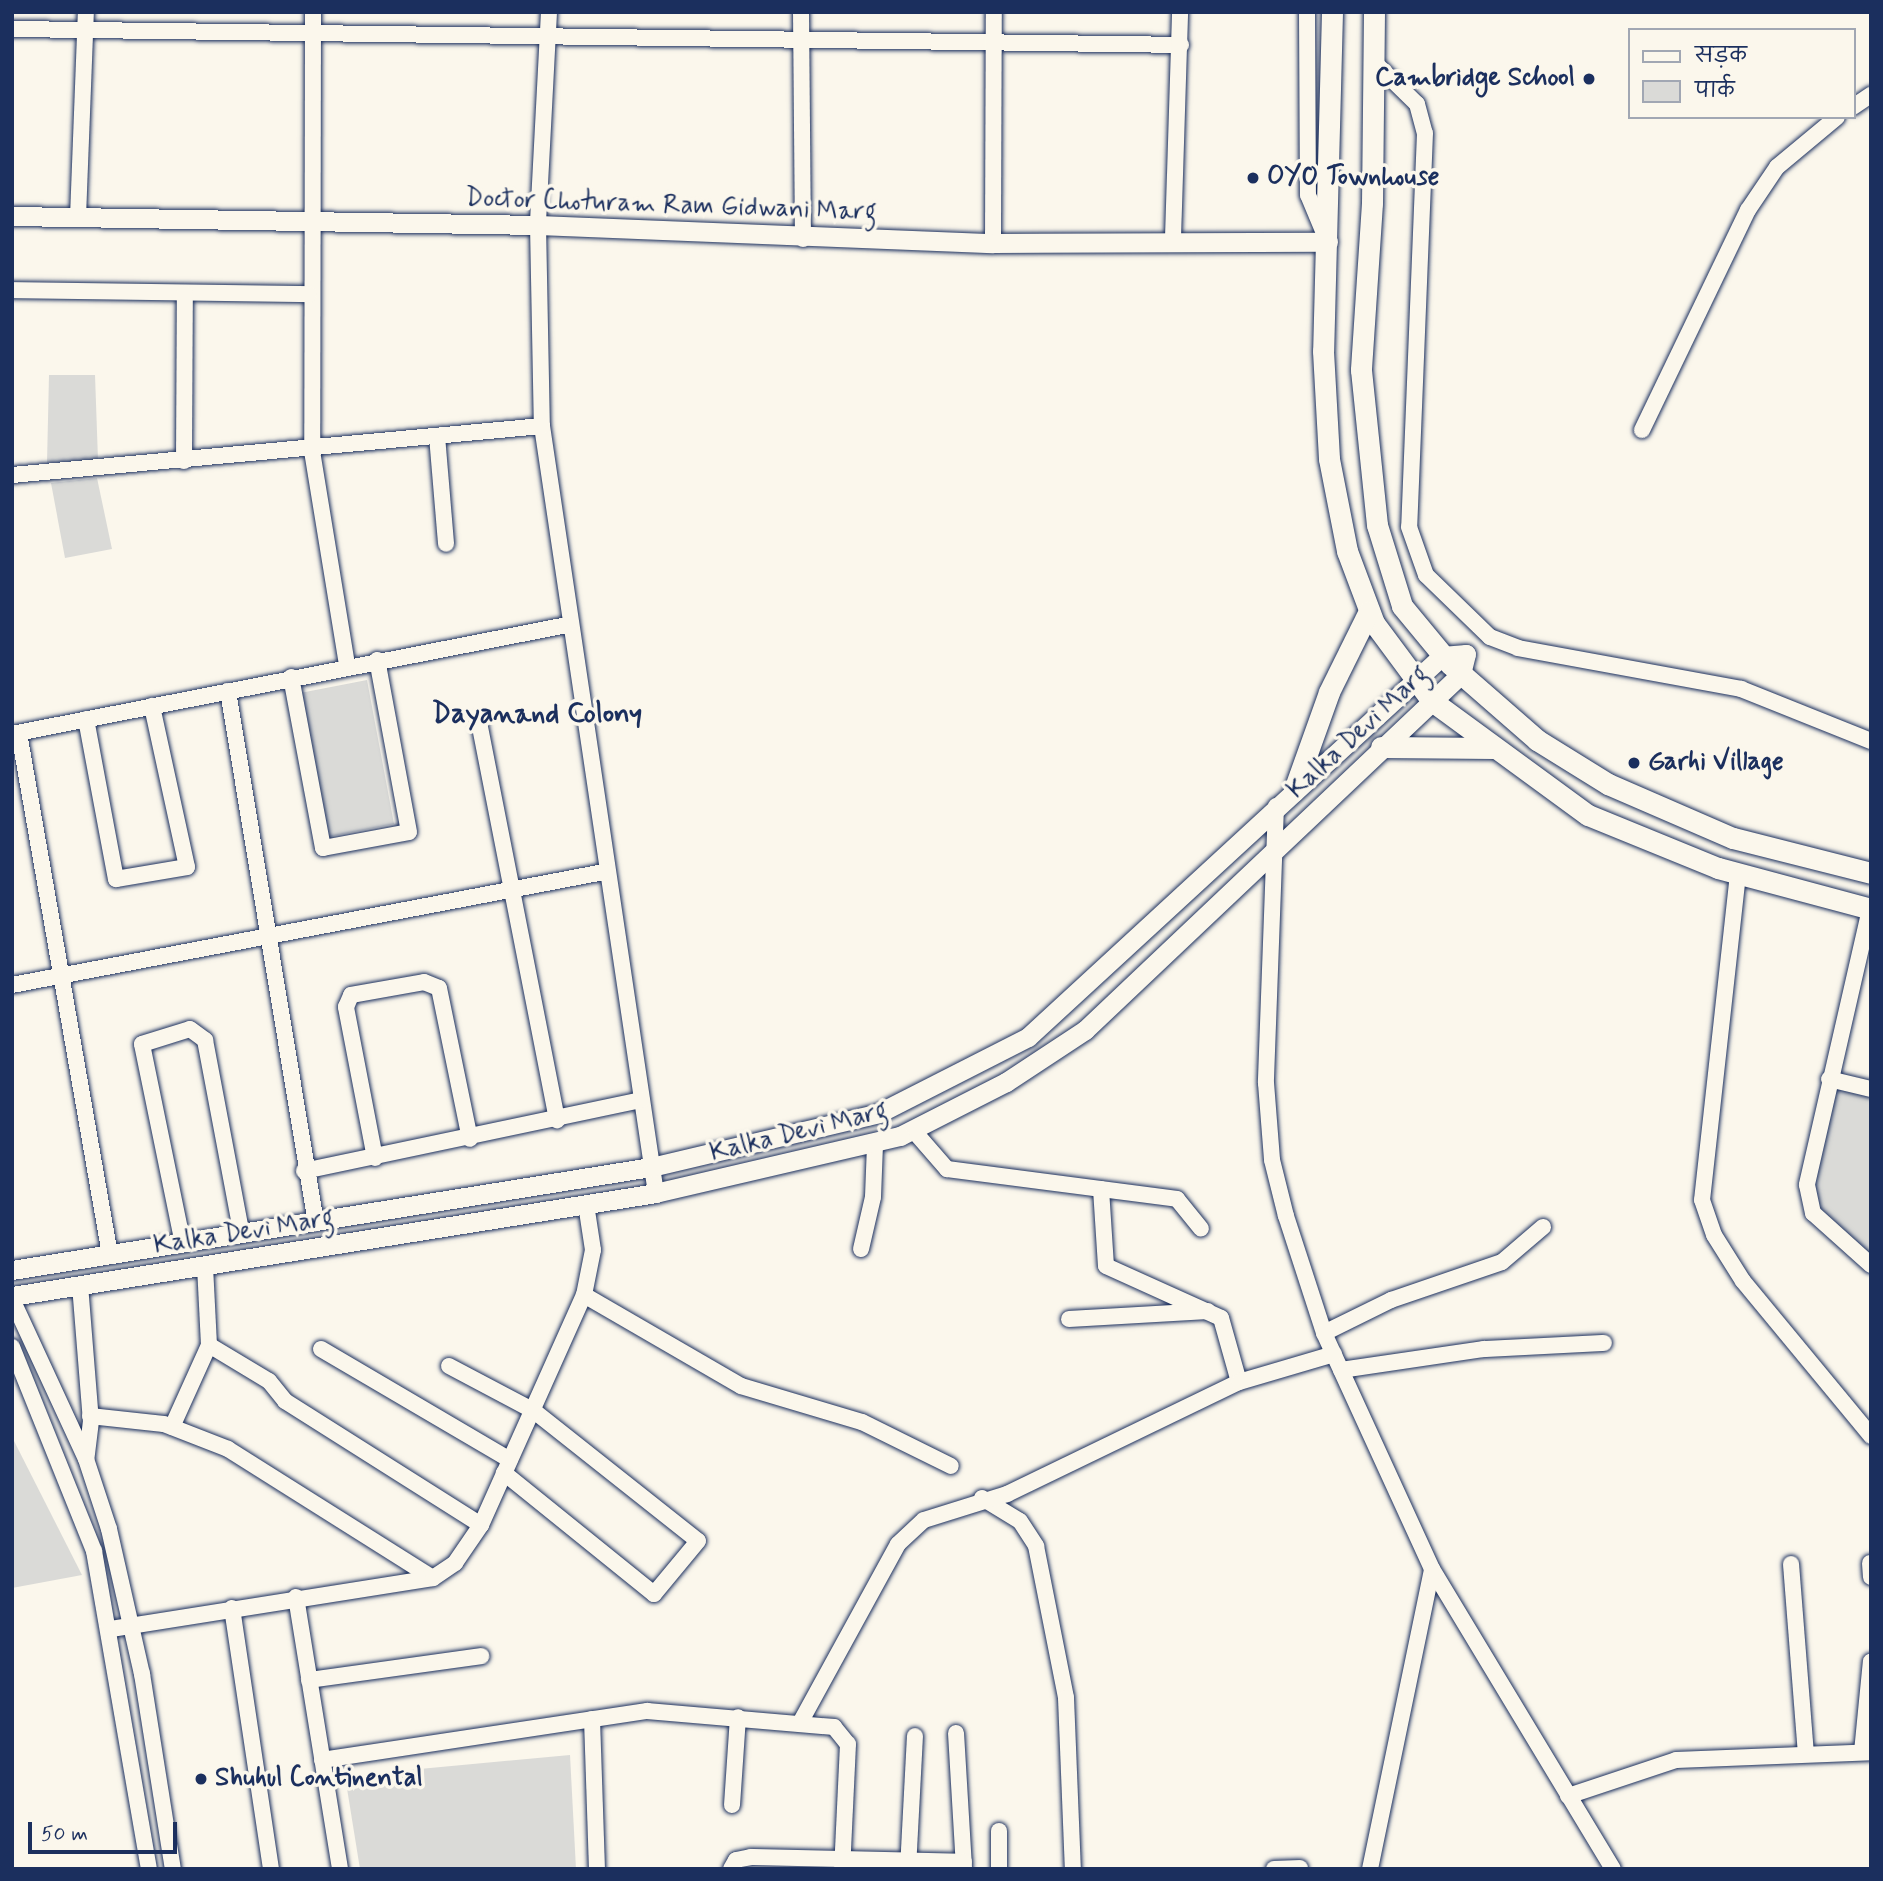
<!DOCTYPE html>
<meta charset="utf-8">
<style>
body{margin:0}
#map{position:relative;width:1883px;height:1881px;overflow:hidden;background:#fbf7ec;font-family:Mynerve,"Playpen Sans Deva",sans-serif}
div>[style]{position:absolute}
.green>*{inset:0;background:#dadad7}
.roads{filter:drop-shadow(0 0 2px #1b2f5e) drop-shadow(0 0 2px #1b2f5e)}
.minor>*{height:16px;margin:-8px;padding:0 8px;transform-origin:8px;border-radius:8px;background:#fbf7ec}
.tertiary>*{height:19px;margin:-9.5px;padding:0 9.5px;transform-origin:9.5px;border-radius:9.5px;background:#fbf7ec}
.secondary>*{height:21px;margin:-10.5px;padding:0 10.5px;transform-origin:10.5px;border-radius:10.5px;background:#fbf7ec}
.dots>*{width:19px;height:19px;translate:-50% -50%;box-sizing:border-box;border:4px solid #fbf7ec;border-radius:50%}
span{translate:-50% -50%;white-space:nowrap;text-align:center;line-height:1.15;-webkit-text-stroke:7px #fbf7ec;paint-order:stroke}
.poi-label{font-size:26px;color:#1b2f5e;font-weight:700}
.right{translate:-100% -50%;text-align:right}
.left{translate:0 -50%;text-align:left}
.street-label{font-size:26px;color:#1b2f5e}
.neighbourhood-label{font-size:28px;color:#1b2f5e;font-weight:700}
.frame{position:absolute;inset:0;border:14px solid #1b2f5e;pointer-events:none}
.legend{position:absolute;left:1628px;top:28px;width:228px;height:91px;box-sizing:border-box;background:#fbf7ec;border:2px solid #a1a7b3;margin:0;padding:9px 12px;list-style:none;font-size:21px;color:#1b2f5e}
.legend li{display:flex;align-items:center;gap:14px;height:35px}
.legend b{width:35px;border:2px solid #a1a7b3}
.scale{position:absolute;left:28px;top:1822px;width:149px;height:32px;box-sizing:border-box;border:4px solid #1b2f5e;border-top:0;padding-left:9px;font-size:21px;line-height:24px;white-space:nowrap;color:#1b2f5e;-webkit-text-stroke:5px #fbf7ec;paint-order:stroke}
</style>
<div id="map">
<div class="green">
<i style="clip-path:polygon(49px 375px,95px 375px,98px 460px,47px 463px)"></i>
<i style="clip-path:polygon(97px 478px,112px 549px,65px 558px,51px 483px)"></i>
<i style="clip-path:polygon(367px 680px,394px 824px,327px 837px,300px 693px)"></i>
<i style="clip-path:polygon(1829px 1079px,1871px 1089px,1871px 1265px,1813px 1213px,1812px 1159px)"></i>
<i style="clip-path:polygon(12px 1437px,82px 1575px,12px 1588px)"></i>
<i style="clip-path:polygon(570px 1755px,576px 1869px,360px 1869px,345px 1776px)"></i>
</div>
<div class="roads">
<div class="minor">
<i style="left:313px;top:12px;width:439px;rotate:90.1deg"></i>
<i style="left:312px;top:451px;width:217px;rotate:80.7deg"></i>
<i style="left:549px;top:12px;width:213px;rotate:93deg"></i>
<i style="left:538px;top:225px;width:201px;rotate:88.9deg"></i>
<i style="left:542px;top:426px;width:775px;rotate:81.55deg"></i>
<i style="left:801px;top:12px;width:227px;rotate:89.5deg"></i>
<i style="left:1307px;top:12px;width:183px;rotate:89.7deg"></i>
<i style="left:1308px;top:195px;width:41px;rotate:67.2deg"></i>
<i style="left:12px;top:29px;width:1169px;rotate:0.78deg"></i>
<i style="left:1374px;top:62px;width:60px;rotate:44.3deg"></i>
<i style="left:1417px;top:104px;width:30px;rotate:75deg"></i>
<i style="left:1425px;top:133px;width:394px;rotate:92.3deg"></i>
<i style="left:1409px;top:527px;width:51px;rotate:70.5deg"></i>
<i style="left:1426px;top:575px;width:89px;rotate:44.1deg"></i>
<i style="left:1490px;top:637px;width:30px;rotate:21deg"></i>
<i style="left:1518px;top:648px;width:227px;rotate:10.4deg"></i>
<i style="left:1741px;top:689px;width:140px;rotate:21.8deg"></i>
<i style="left:1853px;top:107px;width:22px;rotate:-34deg"></i>
<i style="left:78px;top:217px;width:205px;rotate:-87.8deg"></i>
<i style="left:1173px;top:238px;width:226px;rotate:-88.2deg"></i>
<i style="left:993px;top:243px;width:231px;rotate:-89.8deg"></i>
<i style="left:12px;top:290px;width:297px;rotate:0.8deg"></i>
<i style="left:1642px;top:430px;width:244px;rotate:-64.3deg"></i>
<i style="left:1748px;top:210px;width:52px;rotate:-56deg"></i>
<i style="left:1777px;top:167px;width:78px;rotate:-39.8deg"></i>
<i style="left:437px;top:436px;width:108px;rotate:85.2deg"></i>
<i style="left:184px;top:461px;width:168px;rotate:-89.7deg"></i>
<i style="left:12px;top:475px;width:532px;rotate:-5.28deg"></i>
<i style="left:291px;top:677px;width:174px;rotate:79.4deg"></i>
<i style="left:323px;top:848px;width:87px;rotate:-10.5deg"></i>
<i style="left:409px;top:832px;width:175px;rotate:-100.5deg"></i>
<i style="left:228px;top:691px;width:539px;rotate:80.61deg"></i>
<i style="left:86px;top:719px;width:163px;rotate:79.4deg"></i>
<i style="left:116px;top:879px;width:72px;rotate:-9.6deg"></i>
<i style="left:187px;top:867px;width:165px;rotate:-102.3deg"></i>
<i style="left:479px;top:722px;width:406px;rotate:78.9deg"></i>
<i style="left:19px;top:733px;width:530px;rotate:80.11deg"></i>
<i style="left:12px;top:734px;width:566px;rotate:-11.11deg"></i>
<i style="left:1276px;top:806px;width:277px;rotate:92.1deg"></i>
<i style="left:1266px;top:1083px;width:77px;rotate:85.5deg"></i>
<i style="left:1272px;top:1160px;width:58px;rotate:76deg"></i>
<i style="left:1286px;top:1216px;width:123px;rotate:72deg"></i>
<i style="left:1324px;top:1333px;width:260px;rotate:65.4deg"></i>
<i style="left:1432px;top:1569px;width:350px;rotate:58.9deg"></i>
<i style="left:1738px;top:874px;width:328px;rotate:96.3deg"></i>
<i style="left:1702px;top:1200px;width:37px;rotate:71deg"></i>
<i style="left:1714px;top:1235px;width:54px;rotate:57.8deg"></i>
<i style="left:1743px;top:1281px;width:201px;rotate:50.4deg"></i>
<i style="left:1870px;top:909px;width:283px;rotate:102.9deg"></i>
<i style="left:1807px;top:1185px;width:29px;rotate:78deg"></i>
<i style="left:1813px;top:1213px;width:78px;rotate:41.9deg"></i>
<i style="left:12px;top:985px;width:603px;rotate:-10.81deg"></i>
<i style="left:1829px;top:1079px;width:43px;rotate:13.4deg"></i>
<i style="left:913px;top:1130px;width:52px;rotate:48.9deg"></i>
<i style="left:947px;top:1169px;width:232px;rotate:7.4deg"></i>
<i style="left:1177px;top:1199px;width:38px;rotate:51deg"></i>
<i style="left:375px;top:1158px;width:154px;rotate:-100.9deg"></i>
<i style="left:346px;top:1007px;width:13px;rotate:-67deg"></i>
<i style="left:351px;top:995px;width:74px;rotate:-10.1deg"></i>
<i style="left:424px;top:982px;width:16px;rotate:22deg"></i>
<i style="left:439px;top:988px;width:154px;rotate:78.4deg"></i>
<i style="left:304px;top:1171px;width:345px;rotate:-11.9deg"></i>
<i style="left:1101px;top:1189px;width:77px;rotate:86.3deg"></i>
<i style="left:1106px;top:1266px;width:126px;rotate:24.3deg"></i>
<i style="left:1221px;top:1318px;width:66px;rotate:74.3deg"></i>
<i style="left:183px;top:1244px;width:204px;rotate:-101.6deg"></i>
<i style="left:142px;top:1044px;width:50px;rotate:-17.4deg"></i>
<i style="left:190px;top:1029px;width:19px;rotate:36deg"></i>
<i style="left:205px;top:1040px;width:198px;rotate:79.3deg"></i>
<i style="left:861px;top:1249px;width:53px;rotate:-77deg"></i>
<i style="left:873px;top:1197px;width:53px;rotate:-87.8deg"></i>
<i style="left:80px;top:1285px;width:136px;rotate:85.4deg"></i>
<i style="left:91px;top:1421px;width:38px;rotate:97deg"></i>
<i style="left:584px;top:1295px;width:181px;rotate:30.1deg"></i>
<i style="left:741px;top:1386px;width:126px;rotate:16.6deg"></i>
<i style="left:862px;top:1422px;width:99px;rotate:26.3deg"></i>
<i style="left:12px;top:1299px;width:176px;rotate:65.2deg"></i>
<i style="left:86px;top:1459px;width:74px;rotate:71.8deg"></i>
<i style="left:109px;top:1529px;width:149px;rotate:77.2deg"></i>
<i style="left:142px;top:1674px;width:197px;rotate:81deg"></i>
<i style="left:1069px;top:1319px;width:139px;rotate:-3.3deg"></i>
<i style="left:1324px;top:1333px;width:75px;rotate:-26.2deg"></i>
<i style="left:1391px;top:1300px;width:117px;rotate:-18.9deg"></i>
<i style="left:1502px;top:1262px;width:54px;rotate:-40.5deg"></i>
<i style="left:209px;top:1345px;width:70px;rotate:31deg"></i>
<i style="left:269px;top:1381px;width:26px;rotate:51deg"></i>
<i style="left:285px;top:1401px;width:232px;rotate:32.3deg"></i>
<i style="left:12px;top:1347px;width:220px;rotate:68.1deg"></i>
<i style="left:94px;top:1551px;width:323px;rotate:80.2deg"></i>
<i style="left:321px;top:1349px;width:219px;rotate:30.4deg"></i>
<i style="left:449px;top:1366px;width:96px;rotate:27.9deg"></i>
<i style="left:534px;top:1411px;width:209px;rotate:38.4deg"></i>
<i style="left:698px;top:1541px;width:69px;rotate:129.7deg"></i>
<i style="left:654px;top:1594px;width:193px;rotate:-141.1deg"></i>
<i style="left:1341px;top:1370px;width:145px;rotate:-8.4deg"></i>
<i style="left:1484px;top:1349px;width:120px;rotate:-2.9deg"></i>
<i style="left:90px;top:1416px;width:74px;rotate:6.2deg"></i>
<i style="left:164px;top:1424px;width:69px;rotate:21.3deg"></i>
<i style="left:228px;top:1449px;width:242px;rotate:32.2deg"></i>
<i style="left:172px;top:1427px;width:90px;rotate:-65.7deg"></i>
<i style="left:209px;top:1345px;width:80px;rotate:-92.9deg"></i>
<i style="left:982px;top:1498px;width:44px;rotate:31.2deg"></i>
<i style="left:1020px;top:1521px;width:30px;rotate:57deg"></i>
<i style="left:1036px;top:1546px;width:155px;rotate:78.8deg"></i>
<i style="left:1066px;top:1698px;width:171px;rotate:87.7deg"></i>
<i style="left:1870px;top:1563px;width:14px;rotate:86deg"></i>
<i style="left:1791px;top:1564px;width:190px;rotate:85.5deg"></i>
<i style="left:296px;top:1597px;width:276px;rotate:80.8deg"></i>
<i style="left:232px;top:1608px;width:264px;rotate:81.5deg"></i>
<i style="left:111px;top:1629px;width:326px;rotate:-9deg"></i>
<i style="left:433px;top:1578px;width:27px;rotate:-34deg"></i>
<i style="left:455px;top:1563px;width:46px;rotate:-55.6deg"></i>
<i style="left:481px;top:1525px;width:252px;rotate:-65.9deg"></i>
<i style="left:584px;top:1295px;width:46px;rotate:-78.7deg"></i>
<i style="left:593px;top:1250px;width:47px;rotate:-98.7deg"></i>
<i style="left:309px;top:1680px;width:174px;rotate:-7.9deg"></i>
<i style="left:592px;top:1719px;width:150px;rotate:88.1deg"></i>
<i style="left:800px;top:1723px;width:204px;rotate:-61.3deg"></i>
<i style="left:898px;top:1544px;width:35px;rotate:-43deg"></i>
<i style="left:924px;top:1520px;width:87px;rotate:-17.4deg"></i>
<i style="left:1007px;top:1494px;width:258px;rotate:-25.8deg"></i>
<i style="left:1239px;top:1382px;width:99px;rotate:-16.4deg"></i>
<i style="left:956px;top:1733px;width:136px;rotate:86.6deg"></i>
<i style="left:1862px;top:1752px;width:91px;rotate:-84.4deg"></i>
<i style="left:322px;top:1760px;width:329px;rotate:-8.6deg"></i>
<i style="left:647px;top:1711px;width:188px;rotate:4.9deg"></i>
<i style="left:834px;top:1727px;width:22px;rotate:51deg"></i>
<i style="left:848px;top:1744px;width:125px;rotate:92.7deg"></i>
<i style="left:1568px;top:1796px;width:114px;rotate:-18.4deg"></i>
<i style="left:1676px;top:1760px;width:195px;rotate:-2.3deg"></i>
<i style="left:732px;top:1805px;width:88px;rotate:-86.1deg"></i>
<i style="left:999px;top:1831px;width:38px;rotate:90deg"></i>
<i style="left:731px;top:1869px;width:10px;rotate:-61deg"></i>
<i style="left:736px;top:1860px;width:15px;rotate:-11deg"></i>
<i style="left:751px;top:1857px;width:213px;rotate:1.3deg"></i>
<i style="left:908px;top:1869px;width:133px;rotate:-87deg"></i>
<i style="left:1274px;top:1869px;width:26px;rotate:-2deg"></i>
<i style="left:1370px;top:1869px;width:306px;rotate:-78.3deg"></i>
</div>
<div class="tertiary">
<i style="left:12px;top:216px;width:526px;rotate:0.98deg"></i>
<i style="left:538px;top:225px;width:455px;rotate:2.3deg"></i>
<i style="left:993px;top:243px;width:335px;rotate:-0.2deg"></i>
<i style="left:12px;top:1270px;width:647px;rotate:-9.16deg"></i>
<i style="left:651px;top:1167px;width:234px;rotate:-13.3deg"></i>
<i style="left:879px;top:1113px;width:167px;rotate:-27deg"></i>
<i style="left:1028px;top:1037px;width:563px;rotate:-42.62deg"></i>
<i style="left:1442px;top:656px;width:24px;rotate:-5deg"></i>
<i style="left:1466px;top:654px;width:21px;rotate:104deg"></i>
<i style="left:1461px;top:674px;width:518px;rotate:136.57deg"></i>
<i style="left:1085px;top:1030px;width:95px;rotate:146.6deg"></i>
<i style="left:1006px;top:1082px;width:119px;rotate:153deg"></i>
<i style="left:900px;top:1136px;width:251px;rotate:166.9deg"></i>
<i style="left:656px;top:1193px;width:652px;rotate:170.91deg"></i>
</div>
<div class="secondary">
<i style="left:1332px;top:12px;width:339px;rotate:91.5deg"></i>
<i style="left:1323px;top:351px;width:108px;rotate:86.8deg"></i>
<i style="left:1329px;top:459px;width:94px;rotate:78.9deg"></i>
<i style="left:1347px;top:551px;width:77px;rotate:69.4deg"></i>
<i style="left:1374px;top:623px;width:97px;rotate:53.4deg"></i>
<i style="left:1432px;top:701px;width:193px;rotate:36.2deg"></i>
<i style="left:1588px;top:815px;width:140px;rotate:22.2deg"></i>
<i style="left:1718px;top:868px;width:158px;rotate:15deg"></i>
<i style="left:1374px;top:12px;width:191px;rotate:90.6deg"></i>
<i style="left:1372px;top:203px;width:167px;rotate:93.8deg"></i>
<i style="left:1361px;top:370px;width:156px;rotate:84.1deg"></i>
<i style="left:1377px;top:525px;width:85px;rotate:72.8deg"></i>
<i style="left:1402px;top:606px;width:75px;rotate:50.4deg"></i>
<i style="left:1450px;top:664px;width:116px;rotate:41.1deg"></i>
<i style="left:1537px;top:740px;width:84px;rotate:31.8deg"></i>
<i style="left:1608px;top:784px;width:136px;rotate:23.4deg"></i>
<i style="left:1733px;top:838px;width:142px;rotate:14.2deg"></i>
<i style="left:1381px;top:747px;width:112px;rotate:0.5deg"></i>
<i style="left:1294px;top:790px;width:104px;rotate:-70.3deg"></i>
<i style="left:1329px;top:692px;width:90px;rotate:-63.7deg"></i>
</div>
</div>
<div class="dots">
<i style="left:1589px;top:79px;background:#1b2f5e"></i>
<i style="left:1253px;top:178px;background:#1b2f5e"></i>
<i style="left:1634px;top:763px;background:#1b2f5e"></i>
<i style="left:201px;top:1779px;background:#1b2f5e"></i>
</div>
<div class="poi-label">
<span class="right" style="left:1575px;top:79px">Cambridge School</span>
<span class="left" style="left:1267px;top:178px">OYO Townhouse</span>
<span class="left" style="left:1648px;top:763px">Garhi Village</span>
<span class="left" style="left:215px;top:1779px">Shuhul Continental</span>
</div>
<div class="street-label">
<span style="left:671px;top:206px;rotate:2deg">Doctor Choturam Ram Gidwani Marg</span>
<span style="left:1359px;top:733px;rotate:-43deg">Kalka Devi Marg</span>
<span style="left:799px;top:1133px;rotate:-14deg">Kalka Devi Marg</span>
<span style="left:244px;top:1233px;rotate:-9deg">Kalka Devi Marg</span>
</div>
<div class="neighbourhood-label">
<span style="left:537px;top:715px">Dayanand Colony</span>
</div>
<div class="frame"></div>
<ul class="legend">
<li><b style="height:9px;background:#fbf7ec"></b>सड़क</li>
<li><b style="height:19px;background:#dadad7"></b>पार्क</li>
</ul>
<div class="scale">50 m</div>
</div>
